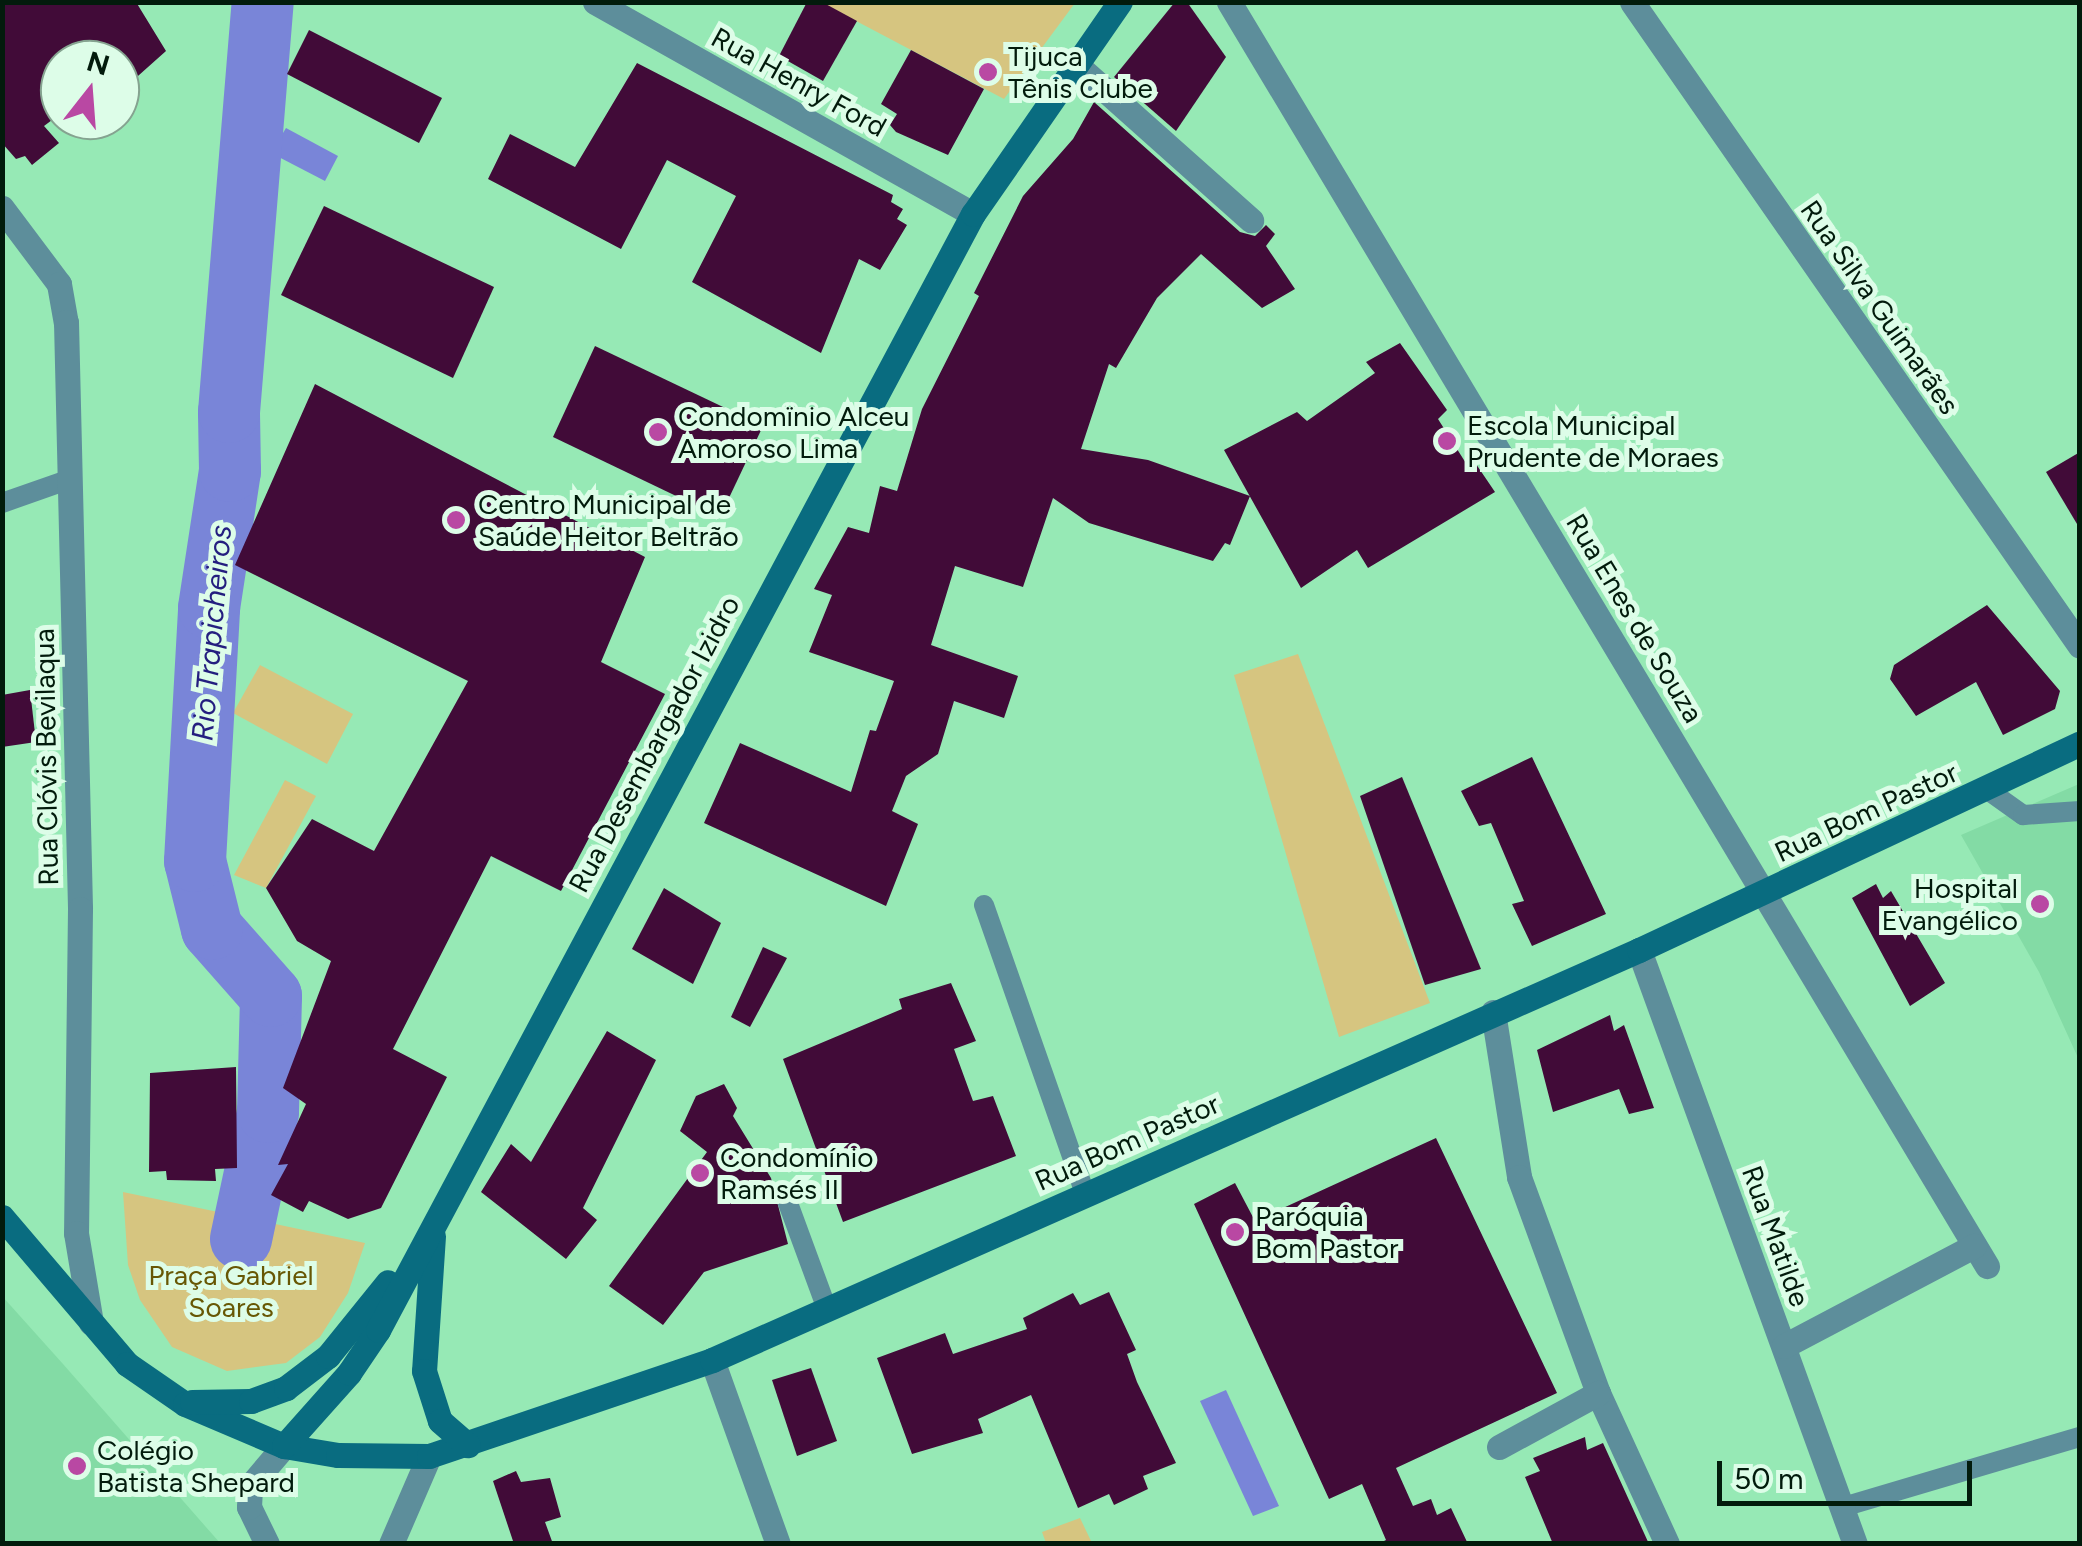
<!DOCTYPE html>
<meta charset="utf-8">
<style>
body{margin:0}
#map{position:relative;width:2082px;height:1546px;overflow:hidden;background:#96e9b5;font-family:Figtree,sans-serif}
div>[style]{position:absolute}
.built>*{inset:0;background:#83dba5}
.green>*{inset:0;background:#d6c580}
.water>*{inset:0;background:#7985d8}
.river>*{height:62px;margin:-31px;padding:0 31px;transform-origin:31px;border-radius:31px;background:#7985d8}
.building>*{inset:0;background:#410b38}
.lane>*{height:20px;margin:-10px;padding:0 10px;transform-origin:10px;border-radius:10px;background:#5d8e9b}
.street>*{height:25px;margin:-12.5px;padding:0 12.5px;transform-origin:12.5px;border-radius:12.5px;background:#5d8e9b}
.secondary>*{height:25px;margin:-12.5px;padding:0 12.5px;transform-origin:12.5px;border-radius:12.5px;background:#096c80}
.dots>*{width:28px;height:28px;translate:-50% -50%;box-sizing:border-box;border:5px solid #ddfde8;border-radius:50%}
span{translate:-50% -50%;white-space:nowrap;text-align:center;line-height:1.15;-webkit-text-stroke:10px #ddfde8;paint-order:stroke}
.poi-label{font-size:28px;color:#021b0c}
.left{translate:0 -50%;text-align:left}
.right{translate:-100% -50%;text-align:right}
.street-label{font-size:28px;color:#021b0c}
.park-label{font-size:28px;color:#675704}
.water-label{font-size:30px;color:#241e7f;font-style:italic}
.frame{position:absolute;inset:0;border:5px solid #021b0c;pointer-events:none}
.north{position:absolute;left:40px;top:40px;width:100px;height:100px;box-sizing:border-box;background:#ddfde8;border:2px solid #85a390;border-radius:50%;rotate:17deg;font-size:28px;font-weight:700;line-height:40px;text-align:center;color:#021b0c}
.north::after{content:'';display:block;margin:auto;width:35px;height:45px;background:#b948a3;clip-path:polygon(50% 0,100% 100%,50% 72%,0 100%)}
.scale{position:absolute;left:1717px;top:1461px;width:255px;height:45px;box-sizing:border-box;border:5px solid #021b0c;border-top:0;padding-left:12px;font-size:30px;line-height:35px;white-space:nowrap;color:#021b0c;-webkit-text-stroke:8px #ddfde8;paint-order:stroke}
</style>
<div id="map">
<div class="built">
<i style="clip-path:polygon(2079px 784px,2079px 1060px,2039px 972px,1961px 835px)"></i>
<i style="clip-path:polygon(2px 1296px,63px 1364px,220px 1543px,3px 1543px)"></i>
</div>
<div class="green">
<i style="clip-path:polygon(822px 3px,1075px 3px,1004px 99px)"></i>
<i style="clip-path:polygon(1298px 654px,1430px 1003px,1339px 1037px,1234px 675px)"></i>
<i style="clip-path:polygon(260px 665px,353px 714px,327px 764px,233px 713px)"></i>
<i style="clip-path:polygon(285px 780px,316px 796px,266px 888px,234px 875px)"></i>
<i style="clip-path:polygon(123px 1192px,365px 1243px,348px 1293px,320px 1337px,286px 1363px,227px 1371px,172px 1347px,140px 1300px,128px 1265px)"></i>
<i style="clip-path:polygon(1080px 1518px,1092px 1543px,1046px 1543px,1042px 1532px)"></i>
</div>
<div class="water">
<i style="clip-path:polygon(286px 128px,338px 156px,325px 181px,271px 153px)"></i>
<i style="clip-path:polygon(1226px 1390px,1279px 1506px,1253px 1516px,1200px 1401px)"></i>
</div>
<div class="river">
<i style="left:241px;top:1239px;width:130px;rotate:-78deg"></i>
<i style="left:268px;top:1112px;width:116px;rotate:-88.5deg"></i>
<i style="left:271px;top:996px;width:89px;rotate:-131.4deg"></i>
<i style="left:212px;top:929px;width:70px;rotate:-104deg"></i>
<i style="left:195px;top:861px;width:253px;rotate:-86.8deg"></i>
<i style="left:209px;top:608px;width:139px;rotate:-81.3deg"></i>
<i style="left:230px;top:471px;width:59px;rotate:-91deg"></i>
<i style="left:229px;top:412px;width:411px;rotate:-85.3deg"></i>
</div>
<div class="building">
<i style="clip-path:polygon(2px 2px,136px 2px,166px 51px,120px 92px,120px 60px,60px 60px,60px 114px,44px 126px,59px 143px,32px 165px,25px 156px,16px 159px,2px 143px)"></i>
<i style="clip-path:polygon(807px 2px,822px 2px,857px 21px,823px 81px,779px 56px)"></i>
<i style="clip-path:polygon(1175px 2px,1187px 2px,1226px 57px,1176px 131px,1114px 77px)"></i>
<i style="clip-path:polygon(309px 30px,442px 98px,419px 143px,287px 74px)"></i>
<i style="clip-path:polygon(911px 50px,984px 89px,948px 155px,896px 132px,890px 125px,897px 114px,881px 104px)"></i>
<i style="clip-path:polygon(637px 63px,893px 195px,891px 202px,903px 209px,897px 219px,907px 225px,880px 270px,859px 259px,821px 353px,692px 282px,736px 196px,667px 160px,621px 249px,488px 179px,510px 134px,575px 167px)"></i>
<i style="clip-path:polygon(1094px 102px,1240px 232px,1255px 236px,1266px 225px,1275px 234px,1266px 246px,1295px 289px,1262px 308px,1201px 254px,1157px 298px,1116px 368px,1109px 364px,1081px 449px,1148px 460px,1250px 496px,1230px 545px,1225px 543px,1213px 561px,1089px 523px,1053px 498px,1023px 587px,955px 566px,931px 645px,1018px 676px,1004px 718px,954px 701px,938px 754px,906px 776px,892px 811px,918px 824px,886px 906px,704px 823px,740px 743px,851px 792px,870px 730px,876px 731px,894px 681px,809px 652px,832px 595px,814px 589px,848px 527px,869px 533px,880px 486px,897px 491px,922px 409px,979px 296px,974px 293px,1023px 196px,1073px 139px)"></i>
<i style="clip-path:polygon(324px 206px,494px 287px,453px 378px,281px 295px)"></i>
<i style="clip-path:polygon(1400px 343px,1447px 410px,1438px 419px,1469px 468px,1476px 464px,1495px 492px,1368px 568px,1357px 550px,1301px 588px,1224px 450px,1297px 412px,1307px 421px,1375px 373px,1366px 362px)"></i>
<i style="clip-path:polygon(595px 346px,763px 426px,720px 517px,553px 437px)"></i>
<i style="clip-path:polygon(315px 384px,645px 557px,601px 662px,665px 694px,561px 891px,491px 856px,393px 1049px,447px 1077px,381px 1208px,348px 1219px,309px 1201px,303px 1212px,271px 1195px,288px 1164px,278px 1165px,306px 1104px,283px 1088px,331px 961px,297px 941px,266px 888px,312px 819px,374px 851px,468px 681px,235px 565px)"></i>
<i style="clip-path:polygon(2080px 452px,2080px 529px,2046px 472px)"></i>
<i style="clip-path:polygon(1987px 605px,2060px 691px,2055px 709px,2003px 735px,1976px 682px,1916px 716px,1890px 679px,1894px 665px)"></i>
<i style="clip-path:polygon(30px 690px,36px 742px,2px 747px,2px 695px)"></i>
<i style="clip-path:polygon(1532px 757px,1606px 914px,1532px 946px,1512px 904px,1524px 901px,1491px 823px,1479px 826px,1461px 791px)"></i>
<i style="clip-path:polygon(1402px 777px,1481px 969px,1425px 985px,1360px 796px)"></i>
<i style="clip-path:polygon(1876px 884px,1883px 898px,1891px 891px,1945px 983px,1910px 1006px,1852px 898px)"></i>
<i style="clip-path:polygon(664px 888px,721px 923px,693px 984px,632px 949px)"></i>
<i style="clip-path:polygon(763px 947px,787px 958px,750px 1027px,731px 1017px)"></i>
<i style="clip-path:polygon(951px 983px,976px 1041px,954px 1049px,973px 1101px,993px 1096px,1016px 1156px,843px 1222px,783px 1059px,902px 1009px,899px 999px)"></i>
<i style="clip-path:polygon(1610px 1015px,1614px 1031px,1624px 1025px,1654px 1108px,1629px 1114px,1619px 1089px,1553px 1112px,1537px 1050px)"></i>
<i style="clip-path:polygon(607px 1031px,656px 1060px,583px 1208px,597px 1220px,566px 1259px,481px 1192px,511px 1144px,531px 1162px)"></i>
<i style="clip-path:polygon(236px 1067px,237px 1168px,215px 1169px,216px 1181px,167px 1180px,166px 1171px,149px 1172px,150px 1073px)"></i>
<i style="clip-path:polygon(724px 1084px,737px 1108px,733px 1116px,771px 1178px,788px 1244px,704px 1272px,663px 1325px,609px 1286px,707px 1152px,680px 1131px,696px 1096px)"></i>
<i style="clip-path:polygon(1436px 1138px,1557px 1393px,1396px 1468px,1413px 1506px,1431px 1499px,1437px 1515px,1451px 1508px,1468px 1544px,1378px 1544px,1386px 1540px,1362px 1484px,1329px 1499px,1194px 1204px,1235px 1183px,1255px 1221px)"></i>
<i style="clip-path:polygon(1109px 1292px,1136px 1350px,1127px 1354px,1137px 1382px,1176px 1463px,1143px 1476px,1148px 1489px,1114px 1505px,1109px 1494px,1078px 1508px,1031px 1395px,978px 1419px,983px 1433px,912px 1454px,877px 1358px,945px 1333px,953px 1354px,1027px 1329px,1023px 1318px,1073px 1293px,1080px 1305px)"></i>
<i style="clip-path:polygon(811px 1368px,837px 1441px,797px 1456px,772px 1380px)"></i>
<i style="clip-path:polygon(1585px 1437px,1587px 1450px,1603px 1443px,1649px 1544px,1553px 1544px,1525px 1477px,1540px 1471px,1533px 1458px)"></i>
<i style="clip-path:polygon(516px 1471px,521px 1482px,550px 1478px,561px 1517px,545px 1522px,553px 1544px,514px 1544px,493px 1481px)"></i>
</div>
<div class="lane">
<i style="left:2px;top:503px;width:72px;rotate:-19.4deg"></i>
<i style="left:1985px;top:788px;width:47px;rotate:35.4deg"></i>
<i style="left:2023px;top:815px;width:57px;rotate:-4deg"></i>
<i style="left:984px;top:905px;width:305px;rotate:70.7deg"></i>
<i style="left:785px;top:1195px;width:121px;rotate:69.8deg"></i>
<i style="left:1843px;top:1507px;width:247px;rotate:-16.5deg"></i>
</div>
<div class="street">
<i style="left:595px;top:2px;width:433px;rotate:29.3deg"></i>
<i style="left:1229px;top:2px;width:1474px;rotate:59.05deg"></i>
<i style="left:1632px;top:2px;width:784px;rotate:55.18deg"></i>
<i style="left:1078px;top:66px;width:232px;rotate:41.7deg"></i>
<i style="left:2px;top:208px;width:95px;rotate:53.1deg"></i>
<i style="left:59px;top:284px;width:39px;rotate:80deg"></i>
<i style="left:66px;top:322px;width:587px;rotate:88.63deg"></i>
<i style="left:80px;top:909px;width:324px;rotate:90.7deg"></i>
<i style="left:76px;top:1233px;width:91px;rotate:80.5deg"></i>
<i style="left:1639px;top:950px;width:632px;rotate:70.02deg"></i>
<i style="left:1493px;top:1012px;width:167px;rotate:81deg"></i>
<i style="left:1519px;top:1177px;width:230px;rotate:69.9deg"></i>
<i style="left:1598px;top:1393px;width:166px;rotate:65.4deg"></i>
<i style="left:1784px;top:1346px;width:215px;rotate:-27.8deg"></i>
<i style="left:712px;top:1360px;width:195px;rotate:70.3deg"></i>
<i style="left:1499px;top:1447px;width:113px;rotate:-28.6deg"></i>
<i style="left:267px;top:1544px;width:41px;rotate:-115.9deg"></i>
<i style="left:249px;top:1507px;width:21px;rotate:-87deg"></i>
<i style="left:250px;top:1486px;width:52px;rotate:-49.6deg"></i>
<i style="left:391px;top:1544px;width:96px;rotate:-66.6deg"></i>
</div>
<div class="secondary">
<i style="left:2px;top:1217px;width:193px;rotate:49.6deg"></i>
<i style="left:127px;top:1364px;width:70px;rotate:34.6deg"></i>
<i style="left:185px;top:1404px;width:108px;rotate:23deg"></i>
<i style="left:284px;top:1446px;width:55px;rotate:9.5deg"></i>
<i style="left:338px;top:1455px;width:91px;rotate:0.6deg"></i>
<i style="left:429px;top:1456px;width:299px;rotate:-18.7deg"></i>
<i style="left:712px;top:1360px;width:1014px;rotate:-23.86deg"></i>
<i style="left:1639px;top:950px;width:487px;rotate:-25.1deg"></i>
<i style="left:433px;top:1236px;width:135px;rotate:93.8deg"></i>
<i style="left:424px;top:1371px;width:52px;rotate:72.3deg"></i>
<i style="left:440px;top:1421px;width:37px;rotate:41deg"></i>
<i style="left:192px;top:1402px;width:59px;rotate:-1deg"></i>
<i style="left:251px;top:1401px;width:37px;rotate:-20deg"></i>
<i style="left:286px;top:1388px;width:53px;rotate:-37.3deg"></i>
<i style="left:328px;top:1356px;width:95px;rotate:-51deg"></i>
<i style="left:284px;top:1446px;width:98px;rotate:-48.3deg"></i>
<i style="left:349px;top:1373px;width:52px;rotate:-56deg"></i>
<i style="left:378px;top:1330px;width:1265px;rotate:-61.94deg"></i>
<i style="left:973px;top:214px;width:258px;rotate:-55.3deg"></i>
</div>
<div class="dots">
<i style="left:988px;top:72px;background:#b948a3"></i>
<i style="left:658px;top:432px;background:#b948a3"></i>
<i style="left:1447px;top:441px;background:#b948a3"></i>
<i style="left:456px;top:520px;background:#b948a3"></i>
<i style="left:2040px;top:904px;background:#b948a3"></i>
<i style="left:700px;top:1173px;background:#b948a3"></i>
<i style="left:1235px;top:1232px;background:#b948a3"></i>
<i style="left:77px;top:1466px;background:#b948a3"></i>
</div>
<div class="poi-label">
<span class="left" style="left:1008px;top:72px">Tijuca<br>Tênis Clube</span>
<span class="left" style="left:678px;top:432px">Condomïnio Alceu<br>Amoroso Lima</span>
<span class="left" style="left:1467px;top:441px">Escola Municipal<br>Prudente de Moraes</span>
<span class="left" style="left:478px;top:520px">Centro Municipal de<br>Saúde Heitor Beltrão</span>
<span class="right" style="left:2018px;top:904px">Hospital<br>Evangélico</span>
<span class="left" style="left:720px;top:1173px">Condomínio<br>Ramsés II</span>
<span class="left" style="left:1255px;top:1232px">Paróquia<br>Bom Pastor</span>
<span class="left" style="left:97px;top:1466px">Colégio<br>Batista Shepard</span>
</div>
<div class="street-label">
<span style="left:799px;top:82px;rotate:29deg">Rua Henry Ford</span>
<span style="left:1880px;top:307px;rotate:55deg">Rua Silva Guimarães</span>
<span style="left:1635px;top:618px;rotate:59deg">Rua Enes de Souza</span>
<span style="left:654px;top:744px;rotate:-62deg">Rua Desembargador Izidro</span>
<span style="left:46px;top:757px;rotate:-91deg">Rua Clóvis Bevilaqua</span>
<span style="left:1866px;top:812px;rotate:-25deg">Rua Bom Pastor</span>
<span style="left:1127px;top:1142px;rotate:-24deg">Rua Bom Pastor</span>
<span style="left:1776px;top:1236px;rotate:70deg">Rua Matilde</span>
</div>
<div class="park-label">
<span style="left:231px;top:1291px">Praça Gabriel<br>Soares</span>
</div>
<div class="water-label">
<span style="left:212px;top:633px;rotate:-85deg">Rio Trapicheiros</span>
</div>
<div class="frame"></div>
<div class="north">N</div>
<div class="scale">50 m</div>
</div>
